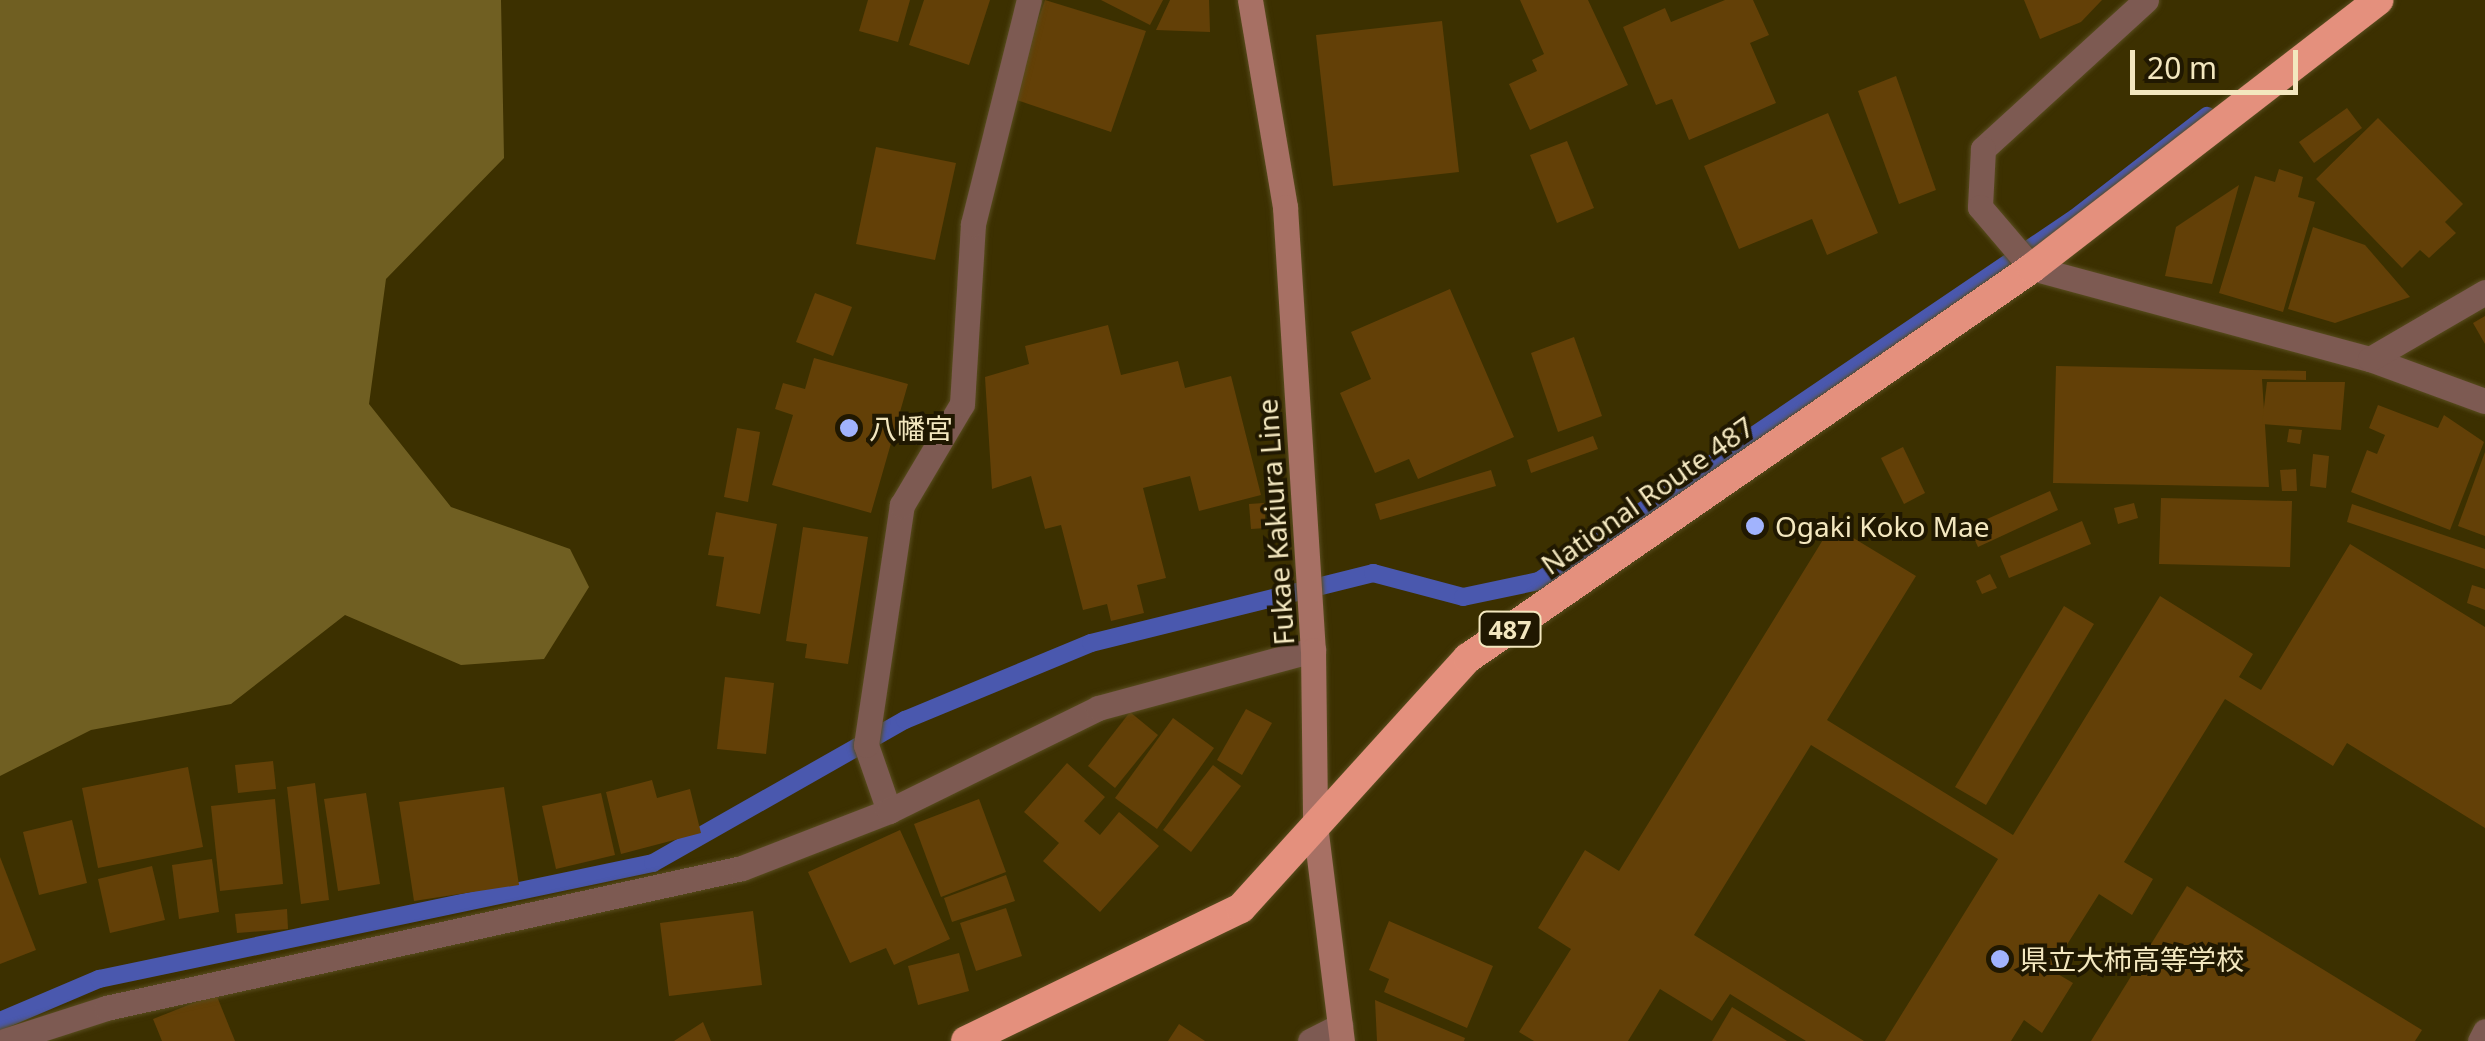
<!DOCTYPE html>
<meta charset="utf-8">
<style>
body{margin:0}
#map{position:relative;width:2485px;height:1041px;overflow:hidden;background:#3c3000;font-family:"Noto Sans","Noto Sans JP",sans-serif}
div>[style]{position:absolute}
.forest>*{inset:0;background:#705f22}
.stream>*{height:18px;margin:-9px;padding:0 9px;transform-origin:9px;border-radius:9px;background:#4a58ae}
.building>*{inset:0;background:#634007}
.roads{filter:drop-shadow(0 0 2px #594d1f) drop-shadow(0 0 2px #594d1f)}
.street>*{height:25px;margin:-12.5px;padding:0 12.5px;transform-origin:12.5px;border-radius:12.5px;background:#7d5a52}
.secondary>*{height:25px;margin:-12.5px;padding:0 12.5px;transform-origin:12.5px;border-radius:12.5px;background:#a77064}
.highway>*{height:30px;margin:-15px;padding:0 15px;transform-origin:15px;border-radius:15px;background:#e4907d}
.dots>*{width:28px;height:28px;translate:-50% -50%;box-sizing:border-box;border:5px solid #201801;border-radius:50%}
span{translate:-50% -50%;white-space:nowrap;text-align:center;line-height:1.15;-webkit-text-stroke:8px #201801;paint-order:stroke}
.shield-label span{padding:2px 8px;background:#201801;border:2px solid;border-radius:8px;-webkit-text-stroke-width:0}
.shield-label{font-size:25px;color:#f3e7bf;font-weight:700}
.poi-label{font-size:28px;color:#f3e7bf}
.left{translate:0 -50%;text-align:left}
.street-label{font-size:28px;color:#f3e7bf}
.scale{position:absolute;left:2130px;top:50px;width:168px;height:45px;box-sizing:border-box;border:5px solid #f3e7bf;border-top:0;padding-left:12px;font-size:30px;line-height:35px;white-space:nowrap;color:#f3e7bf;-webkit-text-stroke:8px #201801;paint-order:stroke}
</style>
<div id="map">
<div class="forest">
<i style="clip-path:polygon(0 0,501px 0,504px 158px,386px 279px,369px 404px,451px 507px,570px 549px,589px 587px,544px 659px,461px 665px,345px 615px,231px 704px,91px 730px,0 776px)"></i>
</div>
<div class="stream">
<i style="left:0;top:1021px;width:108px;rotate:-23deg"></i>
<i style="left:99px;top:979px;width:566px;rotate:-11.83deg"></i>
<i style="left:653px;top:863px;width:290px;rotate:-29.6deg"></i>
<i style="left:905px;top:720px;width:201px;rotate:-22.5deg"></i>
<i style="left:1091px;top:643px;width:291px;rotate:-13.9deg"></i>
<i style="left:1373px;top:573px;width:93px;rotate:14.9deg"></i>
<i style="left:1463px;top:597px;width:78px;rotate:-11.9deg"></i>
<i style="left:1539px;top:581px;width:647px;rotate:-34.11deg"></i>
<i style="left:2075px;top:218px;width:167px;rotate:-37.7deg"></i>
</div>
<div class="building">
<i style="clip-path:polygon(868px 0,910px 0,898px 42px,859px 31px)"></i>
<i style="clip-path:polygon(924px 0,990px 0,969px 65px,909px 45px)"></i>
<i style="clip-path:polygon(1045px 0,1146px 31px,1111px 132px,1011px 98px)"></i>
<i style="clip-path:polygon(1101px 0,1163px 0,1150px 25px)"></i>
<i style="clip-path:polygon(1170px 0,1209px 0,1210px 32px,1156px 30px)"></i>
<i style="clip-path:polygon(1520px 0,1588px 0,1628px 85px,1530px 130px,1509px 84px,1537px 71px,1532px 60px,1544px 54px)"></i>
<i style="clip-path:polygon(1725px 0,1753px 0,1769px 35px,1750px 43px,1776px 103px,1689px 140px,1672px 99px,1656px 105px,1623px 27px,1665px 8px,1671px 22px)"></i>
<i style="clip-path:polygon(2024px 0,2102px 0,2081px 22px,2040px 39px)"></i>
<i style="clip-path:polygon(1442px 21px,1459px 172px,1333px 186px,1316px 35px)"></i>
<i style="clip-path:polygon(1896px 76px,1936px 190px,1899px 204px,1858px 91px)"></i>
<i style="clip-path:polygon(2347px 108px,2362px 128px,2314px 163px,2299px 142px)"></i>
<i style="clip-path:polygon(1828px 113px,1878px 233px,1827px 255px,1812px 219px,1739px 249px,1704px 166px)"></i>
<i style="clip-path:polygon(2378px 118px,2463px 204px,2445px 222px,2456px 233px,2429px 258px,2420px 250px,2402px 268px,2316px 179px)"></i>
<i style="clip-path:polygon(1567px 141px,1594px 208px,1557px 223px,1530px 155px)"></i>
<i style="clip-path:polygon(876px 147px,956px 163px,935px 260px,856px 244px)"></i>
<i style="clip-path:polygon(2279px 169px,2303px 177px,2298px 197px,2315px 202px,2283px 312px,2219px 293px,2255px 176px,2275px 182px)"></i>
<i style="clip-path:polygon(2239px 185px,2212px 284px,2165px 276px,2176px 227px)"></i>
<i style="clip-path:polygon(2313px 227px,2365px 245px,2410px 297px,2335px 323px,2288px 309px)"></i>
<i style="clip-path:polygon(1450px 289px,1514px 437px,1418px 479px,1409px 459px,1375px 473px,1340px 393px,1371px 379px,1351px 332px)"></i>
<i style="clip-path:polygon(815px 293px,852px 307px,833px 356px,796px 342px)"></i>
<i style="clip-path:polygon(2485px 316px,2485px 344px,2473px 323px)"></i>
<i style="clip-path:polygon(1108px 325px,1121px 375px,1178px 361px,1185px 388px,1231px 376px,1261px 495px,1199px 511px,1190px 476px,1143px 488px,1166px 578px,1137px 585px,1144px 613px,1111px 621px,1107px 604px,1083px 610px,1061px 525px,1045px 529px,1031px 476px,992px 489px,985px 377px,1029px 364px,1025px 346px)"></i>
<i style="clip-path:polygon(1574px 337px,1602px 416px,1558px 432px,1531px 353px)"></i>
<i style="clip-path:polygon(814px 358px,908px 384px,871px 513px,772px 485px,793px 415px,775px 409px,783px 383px,805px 389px)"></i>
<i style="clip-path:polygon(2056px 366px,2306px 371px,2306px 380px,2262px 379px,2269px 487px,2053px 483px)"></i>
<i style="clip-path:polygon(2267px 382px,2345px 382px,2341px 430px,2262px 424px)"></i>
<i style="clip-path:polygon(2378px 405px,2438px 428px,2444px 415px,2484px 442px,2450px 530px,2351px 492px,2367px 450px,2377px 454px,2385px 435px,2369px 428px)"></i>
<i style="clip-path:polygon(737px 428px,760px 432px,748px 502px,724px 497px)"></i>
<i style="clip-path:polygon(2289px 429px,2302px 430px,2300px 444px,2287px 442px)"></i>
<i style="clip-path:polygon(1593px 436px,1598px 449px,1531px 473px,1527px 460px)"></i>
<i style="clip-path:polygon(1903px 447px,1925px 493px,1904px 504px,1881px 458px)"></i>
<i style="clip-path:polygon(2485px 452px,2485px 536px,2458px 526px)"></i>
<i style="clip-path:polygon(2313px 454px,2329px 456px,2326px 488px,2310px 486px)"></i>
<i style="clip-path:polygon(2296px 469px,2297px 491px,2282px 491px,2280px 470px)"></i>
<i style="clip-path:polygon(1491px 470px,1496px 486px,1380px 520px,1375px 504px)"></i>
<i style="clip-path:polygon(2050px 491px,2058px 510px,1978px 547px,1969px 527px)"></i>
<i style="clip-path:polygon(2161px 498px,2292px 501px,2290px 567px,2159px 564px)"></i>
<i style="clip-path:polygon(1264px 503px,1266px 528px,1251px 529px,1249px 504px)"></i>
<i style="clip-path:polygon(2134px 503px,2138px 518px,2118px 524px,2114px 508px)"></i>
<i style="clip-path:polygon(2352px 504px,2485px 549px,2485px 569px,2347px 522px)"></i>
<i style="clip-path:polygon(716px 512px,777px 524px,760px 614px,716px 606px,724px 557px,708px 555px)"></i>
<i style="clip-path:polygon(2082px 521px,2091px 544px,2009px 578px,2000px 556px)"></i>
<i style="clip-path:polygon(1832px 525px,1916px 576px,1827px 720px,2013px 835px,2160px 596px,2253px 654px,2239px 677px,2261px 690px,2350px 544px,2485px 627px,2485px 828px,2347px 743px,2333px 766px,2225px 699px,2124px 862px,2153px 879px,2132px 915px,2099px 894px,2051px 970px,2073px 983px,2042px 1033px,2024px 1020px,2011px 1041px,1885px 1041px,1998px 859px,1811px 745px,1694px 935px,1864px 1041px,1806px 1041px,1730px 994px,1712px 1021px,1660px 989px,1628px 1041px,1534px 1041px,1519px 1032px,1571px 949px,1538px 928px,1585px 850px,1619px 871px)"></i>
<i style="clip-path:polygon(803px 527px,868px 537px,848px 664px,805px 658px,807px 644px,786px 641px)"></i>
<i style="clip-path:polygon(1990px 574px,1997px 588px,1982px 594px,1976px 581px)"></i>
<i style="clip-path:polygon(2472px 585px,2485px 589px,2485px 610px,2467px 603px)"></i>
<i style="clip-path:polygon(2064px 606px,2094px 624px,1986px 805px,1955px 787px)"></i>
<i style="clip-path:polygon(725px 677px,774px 683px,766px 754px,717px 749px)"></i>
<i style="clip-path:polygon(1246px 709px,1272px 723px,1242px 775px,1217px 760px)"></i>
<i style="clip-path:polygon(1130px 712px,1158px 735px,1115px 788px,1088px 766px)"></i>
<i style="clip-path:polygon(1173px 718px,1214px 748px,1157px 829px,1115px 798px)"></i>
<i style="clip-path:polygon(273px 761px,276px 789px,238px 793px,235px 765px)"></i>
<i style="clip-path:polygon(1067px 763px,1105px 797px,1084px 821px,1100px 835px,1119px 812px,1159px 846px,1100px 912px,1043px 861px,1059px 843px,1024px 812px)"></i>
<i style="clip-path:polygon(1213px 765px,1241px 786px,1191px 852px,1163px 830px)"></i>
<i style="clip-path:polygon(188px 767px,203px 847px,98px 868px,82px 788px)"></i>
<i style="clip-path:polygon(652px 780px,657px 798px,690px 789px,701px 833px,621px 854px,606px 792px)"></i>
<i style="clip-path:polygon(315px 783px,329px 900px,301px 904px,287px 787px)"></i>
<i style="clip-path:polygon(504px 787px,519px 885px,414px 901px,399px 802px)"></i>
<i style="clip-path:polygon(366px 793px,380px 884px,338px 891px,324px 799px)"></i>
<i style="clip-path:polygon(601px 793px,615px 855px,556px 869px,542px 806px)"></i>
<i style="clip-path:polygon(275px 799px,283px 884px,220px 891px,211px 806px)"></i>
<i style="clip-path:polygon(979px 799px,1006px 872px,941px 897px,914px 824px)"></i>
<i style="clip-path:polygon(72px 820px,87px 883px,39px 895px,23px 832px)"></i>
<i style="clip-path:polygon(900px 830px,950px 939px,894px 965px,886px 948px,850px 963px,808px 872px)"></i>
<i style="clip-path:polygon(0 857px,36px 950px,0 964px)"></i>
<i style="clip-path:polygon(212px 859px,219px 912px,179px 919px,172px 865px)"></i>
<i style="clip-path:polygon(152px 866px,165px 920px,110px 933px,98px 879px)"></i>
<i style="clip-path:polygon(1006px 875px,1015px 901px,952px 922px,944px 898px)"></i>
<i style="clip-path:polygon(2187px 886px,2422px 1030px,2415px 1041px,2091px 1041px)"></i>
<i style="clip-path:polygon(1006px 908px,1022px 956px,976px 971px,960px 923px)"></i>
<i style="clip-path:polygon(287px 909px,288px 929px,237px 933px,235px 914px)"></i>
<i style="clip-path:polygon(753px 911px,762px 985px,669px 996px,660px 923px)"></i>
<i style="clip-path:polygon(1389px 921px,1493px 966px,1467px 1028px,1384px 992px,1389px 979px,1369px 970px)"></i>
<i style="clip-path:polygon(959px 953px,969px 991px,918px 1005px,908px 966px)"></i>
<i style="clip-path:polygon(216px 994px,235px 1041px,162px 1041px,153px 1019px)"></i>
<i style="clip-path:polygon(1375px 1000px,1465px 1038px,1464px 1041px,1377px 1041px)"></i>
<i style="clip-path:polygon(1732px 1007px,1787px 1041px,1712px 1041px)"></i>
<i style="clip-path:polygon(703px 1022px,711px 1041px,674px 1041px)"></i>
<i style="clip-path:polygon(1179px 1024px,1205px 1041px,1168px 1041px)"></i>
</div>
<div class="roads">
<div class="street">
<i style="left:2146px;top:0;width:221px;rotate:137.6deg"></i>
<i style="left:1983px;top:149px;width:58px;rotate:93deg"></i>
<i style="left:1980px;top:207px;width:80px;rotate:49.6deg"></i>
<i style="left:2032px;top:268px;width:350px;rotate:15.1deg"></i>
<i style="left:2370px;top:359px;width:122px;rotate:20.1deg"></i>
<i style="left:2370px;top:359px;width:133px;rotate:-30.2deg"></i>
<i style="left:889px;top:811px;width:70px;rotate:-109.2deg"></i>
<i style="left:866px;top:745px;width:243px;rotate:-81.5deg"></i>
<i style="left:902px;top:505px;width:117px;rotate:-59.3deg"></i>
<i style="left:962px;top:404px;width:180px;rotate:-86.5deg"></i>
<i style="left:973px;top:224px;width:231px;rotate:-76deg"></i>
<i style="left:4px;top:1041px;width:107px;rotate:-17.9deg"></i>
<i style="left:106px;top:1008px;width:651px;rotate:-12.41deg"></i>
<i style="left:742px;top:868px;width:158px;rotate:-21.2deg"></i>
<i style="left:889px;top:811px;width:233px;rotate:-26.2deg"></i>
<i style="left:1098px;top:708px;width:223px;rotate:-15.1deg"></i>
<i style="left:1310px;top:1041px;width:34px;rotate:-27deg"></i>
<i style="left:2480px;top:1041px;width:11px;rotate:-63deg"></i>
</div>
<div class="secondary">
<i style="left:1250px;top:0;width:210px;rotate:80.4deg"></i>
<i style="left:1285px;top:207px;width:444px;rotate:86.4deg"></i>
<i style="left:1313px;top:650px;width:175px;rotate:89.3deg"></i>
<i style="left:1315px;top:825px;width:218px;rotate:82.9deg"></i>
</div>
<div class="highway">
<i style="left:966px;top:1041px;width:305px;rotate:-25.8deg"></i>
<i style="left:1241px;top:908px;width:338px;rotate:-47.8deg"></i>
<i style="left:1468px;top:658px;width:686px;rotate:-34.66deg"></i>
<i style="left:2032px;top:268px;width:438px;rotate:-37.7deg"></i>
</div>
</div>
<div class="dots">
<i style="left:849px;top:428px;background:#a1b3fd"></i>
<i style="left:1755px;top:526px;background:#a1b3fd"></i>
<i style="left:2000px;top:959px;background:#a1b3fd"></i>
</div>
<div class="shield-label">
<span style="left:1510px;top:629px">487</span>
</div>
<div class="poi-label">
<span class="left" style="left:869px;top:428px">八幡宮</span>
<span class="left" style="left:1775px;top:526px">Ogaki Koko Mae</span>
<span class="left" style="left:2020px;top:959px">県立大柿高等学校</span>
</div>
<div class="street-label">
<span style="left:1647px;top:495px;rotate:-35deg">National Route 487</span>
<span style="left:1275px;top:522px;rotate:-94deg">Fukae Kakiura Line</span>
</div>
<div class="scale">20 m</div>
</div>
